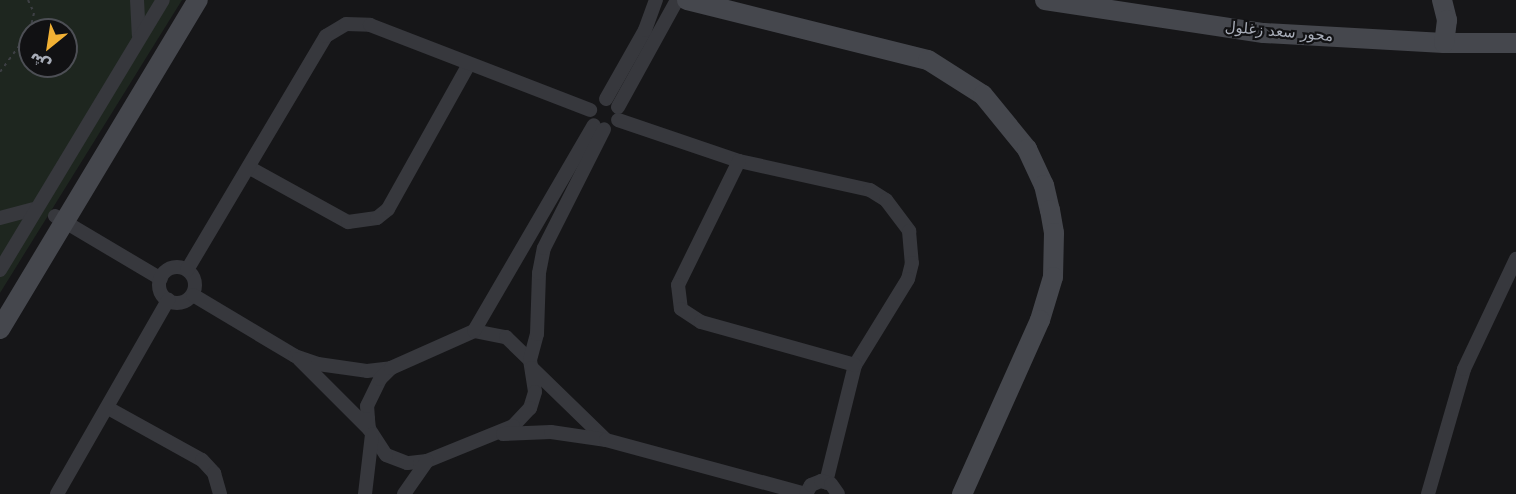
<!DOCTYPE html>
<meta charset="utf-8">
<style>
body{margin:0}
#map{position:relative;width:1516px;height:494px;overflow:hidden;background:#161618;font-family:"DejaVu Sans","Noto Naskh Arabic",sans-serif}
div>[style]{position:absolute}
.green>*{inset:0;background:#1e261f}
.path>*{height:2px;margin-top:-1px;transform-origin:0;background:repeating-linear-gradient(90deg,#3d3f44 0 3px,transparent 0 7.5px)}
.street>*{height:14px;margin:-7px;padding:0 7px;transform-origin:7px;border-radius:7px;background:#37383d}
.street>.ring{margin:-7px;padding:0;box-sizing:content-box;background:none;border:14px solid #37383d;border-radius:50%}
.secondary>*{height:20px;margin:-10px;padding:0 10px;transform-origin:10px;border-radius:10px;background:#45474d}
span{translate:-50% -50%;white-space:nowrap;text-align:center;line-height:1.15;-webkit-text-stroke:4.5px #111113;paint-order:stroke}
.street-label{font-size:15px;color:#a8adb8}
.north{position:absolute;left:18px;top:18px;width:60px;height:60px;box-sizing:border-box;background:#111113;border:2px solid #4d4f55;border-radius:50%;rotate:210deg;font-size:16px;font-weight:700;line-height:24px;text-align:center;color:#a8adb8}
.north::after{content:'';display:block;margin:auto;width:21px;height:27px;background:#f2b134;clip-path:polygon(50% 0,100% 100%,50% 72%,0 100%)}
</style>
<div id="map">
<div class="green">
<i style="clip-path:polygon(evenodd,0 0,182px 0,0 293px,0 0,30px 30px,66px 30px,66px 66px,30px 66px,30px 30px)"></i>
</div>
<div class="path">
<i style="left:28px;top:0;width:14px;rotate:65deg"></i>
<i style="left:34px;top:13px;width:17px;rotate:103deg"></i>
<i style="left:0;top:72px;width:51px;rotate:-53.8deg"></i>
</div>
<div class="street">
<i style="left:137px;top:0;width:35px;rotate:87deg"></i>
<i style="left:606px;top:99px;width:79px;rotate:-60.5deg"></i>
<i style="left:645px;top:30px;width:32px;rotate:-70deg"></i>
<i style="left:618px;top:107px;width:122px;rotate:-61.1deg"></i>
<i style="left:618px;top:120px;width:128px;rotate:18.7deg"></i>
<i style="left:739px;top:161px;width:134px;rotate:12.5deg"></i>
<i style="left:870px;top:190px;width:19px;rotate:32deg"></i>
<i style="left:886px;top:200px;width:39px;rotate:53deg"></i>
<i style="left:909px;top:231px;width:32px;rotate:85deg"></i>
<i style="left:912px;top:263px;width:16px;rotate:104deg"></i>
<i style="left:908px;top:279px;width:101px;rotate:121.6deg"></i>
<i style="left:855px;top:365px;width:121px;rotate:103.9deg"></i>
<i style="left:739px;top:161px;width:138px;rotate:116.2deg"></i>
<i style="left:678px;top:285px;width:24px;rotate:83deg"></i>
<i style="left:681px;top:309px;width:24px;rotate:33deg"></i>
<i style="left:701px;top:322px;width:160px;rotate:15.6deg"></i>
<i style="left:250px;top:168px;width:112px;rotate:28.9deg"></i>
<i style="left:348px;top:222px;width:29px;rotate:-8deg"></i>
<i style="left:377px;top:218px;width:14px;rotate:-39deg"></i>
<i style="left:388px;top:209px;width:164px;rotate:-60.8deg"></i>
<i style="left:55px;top:216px;width:123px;rotate:30.7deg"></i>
<i style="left:0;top:218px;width:34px;rotate:-15deg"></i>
<i class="ring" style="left:159px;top:267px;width:22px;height:22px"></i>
<i style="left:0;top:270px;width:315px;rotate:-58.9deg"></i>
<i style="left:187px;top:270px;width:272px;rotate:-59.3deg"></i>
<i style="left:326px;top:36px;width:23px;rotate:-31deg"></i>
<i style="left:346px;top:24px;width:24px;rotate:2deg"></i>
<i style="left:370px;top:25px;width:236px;rotate:21.1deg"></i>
<i style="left:193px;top:295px;width:119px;rotate:30.9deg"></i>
<i style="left:295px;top:356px;width:24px;rotate:19deg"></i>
<i style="left:318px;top:364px;width:49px;rotate:8.1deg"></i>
<i style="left:367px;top:371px;width:24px;rotate:-7deg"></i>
<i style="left:474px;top:331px;width:33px;rotate:11deg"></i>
<i style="left:506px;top:337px;width:33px;rotate:44deg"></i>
<i style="left:530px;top:360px;width:32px;rotate:81deg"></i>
<i style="left:535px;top:392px;width:17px;rotate:107deg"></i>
<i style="left:530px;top:408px;width:25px;rotate:133deg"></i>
<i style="left:513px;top:426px;width:93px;rotate:157.9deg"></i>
<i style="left:427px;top:461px;width:20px;rotate:174deg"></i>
<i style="left:407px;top:463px;width:22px;rotate:-159deg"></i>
<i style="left:386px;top:455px;width:31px;rotate:-123deg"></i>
<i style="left:369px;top:429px;width:10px;rotate:-96deg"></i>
<i style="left:368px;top:419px;width:13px;rotate:-94deg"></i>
<i style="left:367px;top:406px;width:30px;rotate:-64deg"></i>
<i style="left:380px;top:379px;width:16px;rotate:-45deg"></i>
<i style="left:391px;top:368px;width:91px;rotate:-24deg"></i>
<i style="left:474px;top:331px;width:238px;rotate:-59.8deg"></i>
<i style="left:299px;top:359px;width:99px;rotate:45deg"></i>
<i style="left:530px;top:360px;width:27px;rotate:-75deg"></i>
<i style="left:537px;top:334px;width:61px;rotate:-88.1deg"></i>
<i style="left:539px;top:273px;width:25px;rotate:-79deg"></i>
<i style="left:544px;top:248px;width:133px;rotate:-63.2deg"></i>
<i style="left:532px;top:368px;width:103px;rotate:44.2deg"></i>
<i style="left:108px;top:408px;width:107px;rotate:29deg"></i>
<i style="left:202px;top:460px;width:18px;rotate:47deg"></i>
<i style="left:214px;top:473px;width:22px;rotate:74deg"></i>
<i style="left:503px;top:434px;width:48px;rotate:-2.4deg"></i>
<i style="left:551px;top:432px;width:56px;rotate:8.3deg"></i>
<i style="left:606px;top:440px;width:207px;rotate:15.1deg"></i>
<i style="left:57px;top:494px;width:224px;rotate:-60.2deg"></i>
<i style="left:365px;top:494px;width:60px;rotate:-83.3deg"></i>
<i style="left:404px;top:494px;width:40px;rotate:-55.1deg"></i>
<i style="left:806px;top:494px;width:10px;rotate:-61deg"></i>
<i style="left:811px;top:485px;width:11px;rotate:-22deg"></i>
<i style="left:821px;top:481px;width:10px;rotate:17deg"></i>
<i style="left:831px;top:484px;width:12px;rotate:55deg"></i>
<i style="left:1428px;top:494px;width:130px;rotate:-73.9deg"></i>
<i style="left:1464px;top:369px;width:122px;rotate:-64.7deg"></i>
</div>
<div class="secondary">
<i style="left:687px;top:0;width:248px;rotate:14deg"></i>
<i style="left:928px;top:60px;width:65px;rotate:32.5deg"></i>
<i style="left:983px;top:95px;width:70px;rotate:50.8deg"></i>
<i style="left:1027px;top:149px;width:40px;rotate:65deg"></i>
<i style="left:1044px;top:185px;width:26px;rotate:77deg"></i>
<i style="left:1050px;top:210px;width:23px;rotate:80deg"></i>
<i style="left:1054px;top:233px;width:44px;rotate:91.3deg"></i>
<i style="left:1053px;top:277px;width:45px;rotate:106.8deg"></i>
<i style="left:1040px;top:320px;width:191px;rotate:114.1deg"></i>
<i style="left:1045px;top:0;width:221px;rotate:8.6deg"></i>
<i style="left:1264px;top:33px;width:180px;rotate:3.2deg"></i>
<i style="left:1444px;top:43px;width:72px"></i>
<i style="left:1442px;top:0;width:21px;rotate:76deg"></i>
<i style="left:1447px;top:20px;width:23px;rotate:97deg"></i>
<i style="left:0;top:329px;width:384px;rotate:-59deg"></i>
</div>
<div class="street-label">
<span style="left:1279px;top:32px;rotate:5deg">محور سعد زغلول</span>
</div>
<div class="north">ش</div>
</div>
